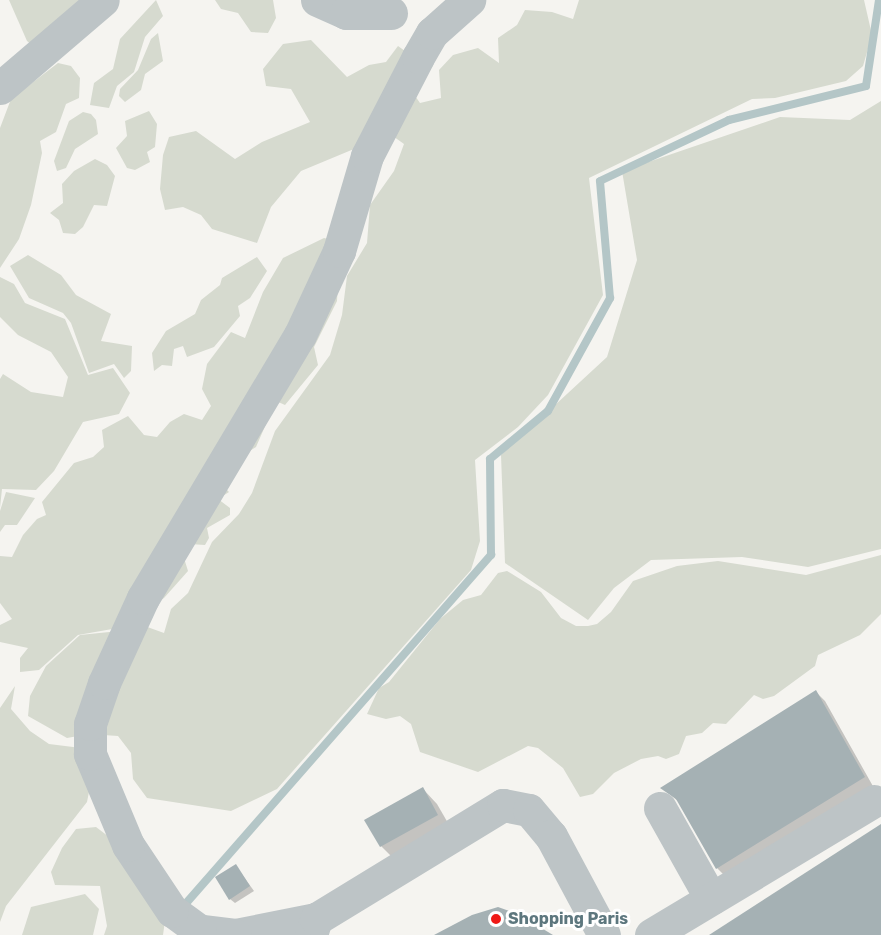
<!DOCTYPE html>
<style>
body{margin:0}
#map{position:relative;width:881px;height:935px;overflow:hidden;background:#f5f4f0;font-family:Rubik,sans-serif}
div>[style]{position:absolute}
.green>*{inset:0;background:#d6dacf}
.shadow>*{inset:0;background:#0003}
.stream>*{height:8px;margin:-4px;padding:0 4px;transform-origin:4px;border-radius:4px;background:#b4c6c7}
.building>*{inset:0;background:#a5b1b4}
.minor>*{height:33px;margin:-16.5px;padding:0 16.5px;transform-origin:16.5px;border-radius:16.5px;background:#bdc4c6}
.dots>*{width:16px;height:16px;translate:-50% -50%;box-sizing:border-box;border:3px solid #fff;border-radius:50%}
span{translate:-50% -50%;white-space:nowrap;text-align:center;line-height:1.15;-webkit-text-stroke:6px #fff;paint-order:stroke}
.poi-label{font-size:16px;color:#5d777e;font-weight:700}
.left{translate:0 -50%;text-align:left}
</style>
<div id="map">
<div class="green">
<i style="clip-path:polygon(9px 0,107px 0,46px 56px,27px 41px)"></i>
<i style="clip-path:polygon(156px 0,163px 16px,145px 37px,134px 72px,117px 86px,109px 108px,90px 105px,94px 83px,113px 69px,120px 39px)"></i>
<i style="clip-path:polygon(215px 0,273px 0,276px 18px,268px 33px,251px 32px,238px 13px,221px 9px)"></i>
<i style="clip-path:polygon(579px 0,864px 0,872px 35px,863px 66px,846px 81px,775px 98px,752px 99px,589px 178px,603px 295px,548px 395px,518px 427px,475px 460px,480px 541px,471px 570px,277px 789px,231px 811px,147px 798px,133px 779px,131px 753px,118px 736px,89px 734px,67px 738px,28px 716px,30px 696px,46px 666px,80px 635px,119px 631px,139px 624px,164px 633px,171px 609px,188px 593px,212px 542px,239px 514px,252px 493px,275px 431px,330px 355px,342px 315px,347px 276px,367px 243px,370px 205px,394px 171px,404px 144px,390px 134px,301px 171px,271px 207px,257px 243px,212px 229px,201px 215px,183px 207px,165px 210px,160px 189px,163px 155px,169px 137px,196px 131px,235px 159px,262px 142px,310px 122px,291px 89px,266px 86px,263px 69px,283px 44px,311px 40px,347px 77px,369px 65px,386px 62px,398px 46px,412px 56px,411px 90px,420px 103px,441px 98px,439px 70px,453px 55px,478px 48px,499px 63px,498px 38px,517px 25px,525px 10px,552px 12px,573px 19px)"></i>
<i style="clip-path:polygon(158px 33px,163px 61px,145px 74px,141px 90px,125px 102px,119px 96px,120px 89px,138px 70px,151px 39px)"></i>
<i style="clip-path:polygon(58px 63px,71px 66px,80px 78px,79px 98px,66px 104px,56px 132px,40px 141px,42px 153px,31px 205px,19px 239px,0 268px,0 128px,11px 99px)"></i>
<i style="clip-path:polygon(881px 101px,881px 549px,808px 567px,742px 557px,651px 560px,614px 588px,588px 620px,505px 563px,501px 455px,607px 357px,637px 260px,622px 171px,780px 117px,850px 120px)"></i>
<i style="clip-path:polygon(149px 111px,157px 124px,155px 147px,147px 152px,150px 162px,135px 170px,127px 168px,116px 148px,127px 136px,125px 121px)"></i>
<i style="clip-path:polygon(83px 112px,91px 114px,96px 120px,98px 134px,75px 149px,66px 168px,57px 171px,54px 161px,69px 121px)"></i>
<i style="clip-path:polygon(95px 159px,107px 165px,115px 176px,107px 206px,94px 205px,83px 227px,75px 234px,63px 233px,59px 220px,50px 213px,63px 203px,62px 184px,74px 171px)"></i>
<i style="clip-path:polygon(324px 238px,340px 242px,337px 301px,314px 347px,318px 365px,285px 405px,276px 401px,256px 447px,248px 452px,225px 488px,229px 492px,218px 499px,230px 508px,230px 515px,207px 528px,209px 538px,205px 545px,189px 544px,184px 558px,188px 571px,164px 598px,118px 628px,78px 635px,39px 670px,20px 672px,20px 658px,28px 648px,0 642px,0 625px,12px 619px,0 603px,0 556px,12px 557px,23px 535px,37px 519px,46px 515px,42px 502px,74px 463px,93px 457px,104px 447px,102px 430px,128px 416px,144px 435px,157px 437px,170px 422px,184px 414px,202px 420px,211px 406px,202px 389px,207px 364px,231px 332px,245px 338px,263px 292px,283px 258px)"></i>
<i style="clip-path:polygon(28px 255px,61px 275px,76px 295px,111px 314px,101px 341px,132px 346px,131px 371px,124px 378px,114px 364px,89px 373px,71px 323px,63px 313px,29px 298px,10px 266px)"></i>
<i style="clip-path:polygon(257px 257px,267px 271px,250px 298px,238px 306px,240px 316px,214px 347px,187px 357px,183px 346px,174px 349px,172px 366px,162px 365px,154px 371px,152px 353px,166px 331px,195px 314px,201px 300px,220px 285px,222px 278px)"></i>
<i style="clip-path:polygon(0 277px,14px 284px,25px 303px,65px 319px,88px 375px,113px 368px,130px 393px,119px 414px,83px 422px,54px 471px,36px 490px,2px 489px,0 508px,0 379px,3px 374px,31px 392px,63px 397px,68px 377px,51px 352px,18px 335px,0 317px)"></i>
<i style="clip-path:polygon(6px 492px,35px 498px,17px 525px,5px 525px,0 532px,0 511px)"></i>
<i style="clip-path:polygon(881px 555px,881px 614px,860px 635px,818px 655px,815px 666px,774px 696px,763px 699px,754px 695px,726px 724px,713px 723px,702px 733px,686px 736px,679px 754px,666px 759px,658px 756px,641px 759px,614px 773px,593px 794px,580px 797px,563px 768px,538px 748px,528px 746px,478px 772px,420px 752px,411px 724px,400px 716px,386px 719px,367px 714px,379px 688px,389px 682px,440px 619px,463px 600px,481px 595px,498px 573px,507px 571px,541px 592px,561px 618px,576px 626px,588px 626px,597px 624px,611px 612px,633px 581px,677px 566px,718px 561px,806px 575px)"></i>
<i style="clip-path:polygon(15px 686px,11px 709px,30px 731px,49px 744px,89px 749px,93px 772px,87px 802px,6px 906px,0 922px,0 708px)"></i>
<i style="clip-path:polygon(96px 827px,117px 843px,165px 921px,163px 935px,104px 935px,107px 926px,100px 886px,55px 885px,51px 872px,62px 848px,76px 829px)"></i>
<i style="clip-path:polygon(85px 894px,99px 909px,93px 935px,22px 935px,31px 907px)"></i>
</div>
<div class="shadow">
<i style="clip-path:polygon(816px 692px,825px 701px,874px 788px,727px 878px,717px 868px,680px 803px,663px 788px)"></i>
<i style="clip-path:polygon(423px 789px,437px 804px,452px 830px,396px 861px,381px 846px,367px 821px)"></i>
<i style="clip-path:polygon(236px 866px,254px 891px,235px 903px,230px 899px)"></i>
</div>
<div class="stream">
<i style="left:181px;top:909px;width:471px;rotate:-48.8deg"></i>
<i style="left:491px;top:555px;width:96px;rotate:-90.6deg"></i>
<i style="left:490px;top:459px;width:75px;rotate:-39.6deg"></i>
<i style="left:548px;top:411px;width:129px;rotate:-61.2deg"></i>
<i style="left:610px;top:298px;width:117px;rotate:-94.9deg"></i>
<i style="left:600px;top:181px;width:143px;rotate:-25.3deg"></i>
<i style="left:729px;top:120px;width:141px;rotate:-13.9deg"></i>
<i style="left:866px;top:86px;width:87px;rotate:-81.4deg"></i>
</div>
<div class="building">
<i style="clip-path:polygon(816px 690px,865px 777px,716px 869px,676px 799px,660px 788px)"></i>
<i style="clip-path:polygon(423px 787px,438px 815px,380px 847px,364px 820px)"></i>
<i style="clip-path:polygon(881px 824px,881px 935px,709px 935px)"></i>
<i style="clip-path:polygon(236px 864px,250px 886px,229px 900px,215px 877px)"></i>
<i style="clip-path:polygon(498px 907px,520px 915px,553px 935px,434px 935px,472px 915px)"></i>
</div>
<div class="minor">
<i style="left:317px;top:0;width:32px;rotate:24deg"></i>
<i style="left:346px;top:13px;width:45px"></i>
<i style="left:0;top:88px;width:135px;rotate:-40.5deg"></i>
<i style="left:660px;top:808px;width:104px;rotate:60.7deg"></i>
<i style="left:316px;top:919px;width:83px;rotate:168.8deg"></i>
<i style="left:235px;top:935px;width:35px;rotate:-173deg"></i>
<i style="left:200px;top:931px;width:34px;rotate:-144deg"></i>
<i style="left:172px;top:911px;width:79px;rotate:-123.7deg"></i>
<i style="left:128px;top:845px;width:99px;rotate:-112.7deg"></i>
<i style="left:90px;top:754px;width:30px;rotate:-90deg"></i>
<i style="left:90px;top:724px;width:43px;rotate:-71.1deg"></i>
<i style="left:104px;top:683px;width:94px;rotate:-65.4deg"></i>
<i style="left:143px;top:598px;width:306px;rotate:-59.2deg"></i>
<i style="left:300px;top:335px;width:93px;rotate:-65.1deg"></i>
<i style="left:339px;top:251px;width:99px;rotate:-73.6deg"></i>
<i style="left:367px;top:156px;width:111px;rotate:-62.7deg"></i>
<i style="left:418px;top:57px;width:28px;rotate:-60deg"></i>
<i style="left:432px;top:33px;width:50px;rotate:-41.7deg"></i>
<i style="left:311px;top:935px;width:17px;rotate:-73deg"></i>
<i style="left:316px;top:919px;width:219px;rotate:-31.4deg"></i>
<i style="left:503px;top:805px;width:26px;rotate:11deg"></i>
<i style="left:529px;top:810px;width:34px;rotate:50deg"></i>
<i style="left:551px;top:836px;width:112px;rotate:61.8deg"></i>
<i style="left:651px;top:935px;width:260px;rotate:-31deg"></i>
</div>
<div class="dots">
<i style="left:496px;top:919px;background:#ef1916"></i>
</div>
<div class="poi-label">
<span class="left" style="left:508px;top:919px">Shopping Paris</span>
</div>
</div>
